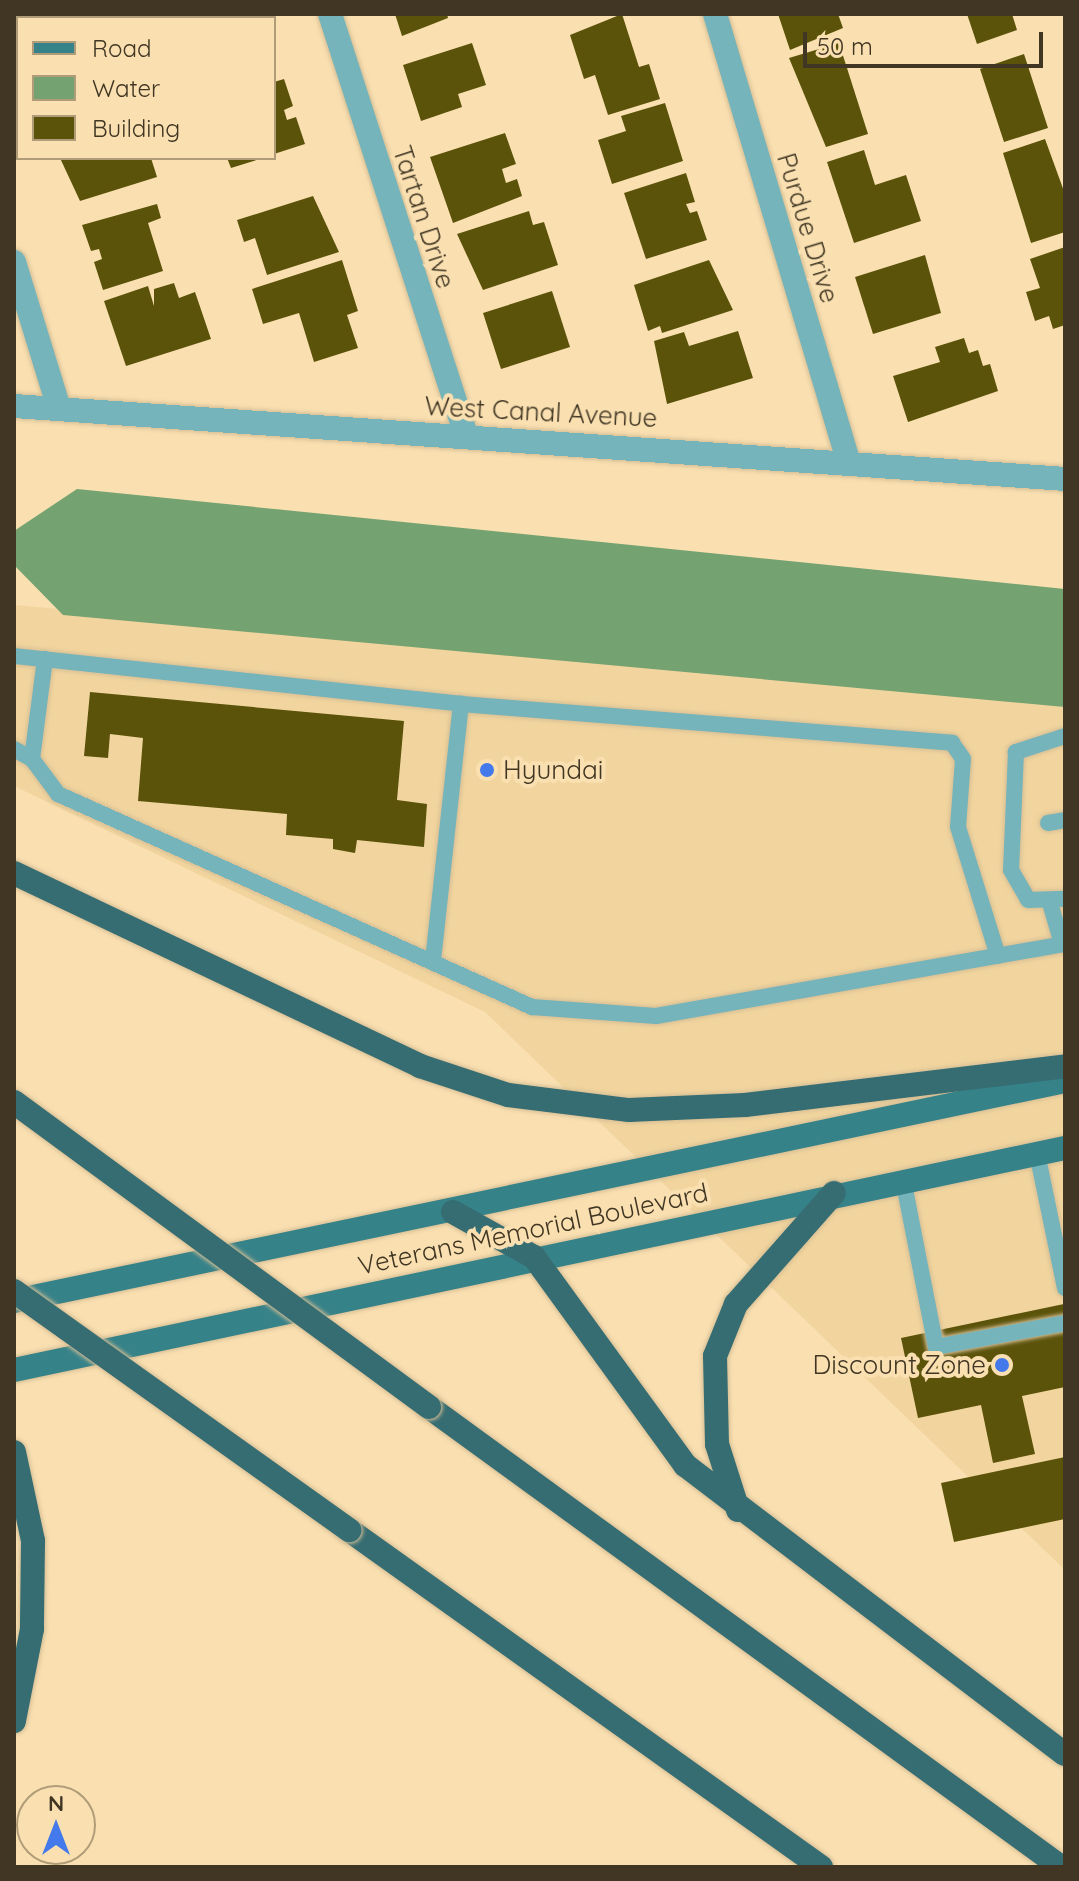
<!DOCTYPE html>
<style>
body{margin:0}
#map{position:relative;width:1079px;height:1881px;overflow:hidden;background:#fae0b1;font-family:Quicksand,sans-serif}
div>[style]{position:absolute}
.built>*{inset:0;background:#f2d59e}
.water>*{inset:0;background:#74a271}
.building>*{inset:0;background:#5b530a}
.roads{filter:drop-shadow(0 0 2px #d5be95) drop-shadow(0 0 2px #d5be95)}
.lane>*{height:16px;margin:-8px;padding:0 8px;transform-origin:8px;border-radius:8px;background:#74b4ba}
.street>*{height:24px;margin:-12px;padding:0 12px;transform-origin:12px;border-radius:12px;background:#74b4ba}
.primary>*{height:24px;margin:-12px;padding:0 12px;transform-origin:12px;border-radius:12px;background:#368289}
.highway>*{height:24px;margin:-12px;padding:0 12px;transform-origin:12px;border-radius:12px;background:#366d72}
.bridges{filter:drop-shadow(0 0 2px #d5be95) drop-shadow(0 0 2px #d5be95)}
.highway-bridge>*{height:24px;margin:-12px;padding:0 12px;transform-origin:12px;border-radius:12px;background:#366d72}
.dots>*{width:22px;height:22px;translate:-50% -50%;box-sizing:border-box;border:4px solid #fae0b1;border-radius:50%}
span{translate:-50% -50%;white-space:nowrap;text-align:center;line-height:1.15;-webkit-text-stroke:8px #fae0b1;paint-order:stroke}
.street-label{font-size:26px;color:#403623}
.poi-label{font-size:26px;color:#403623}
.left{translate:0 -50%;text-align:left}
.right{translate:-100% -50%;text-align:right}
.frame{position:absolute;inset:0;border:16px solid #403623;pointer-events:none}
.legend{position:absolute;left:16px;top:16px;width:260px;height:144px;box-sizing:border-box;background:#fae0b1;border:2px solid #b09c78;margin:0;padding:10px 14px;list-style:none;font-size:24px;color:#403623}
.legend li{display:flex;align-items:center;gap:16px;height:40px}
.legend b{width:40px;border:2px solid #b09c78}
.north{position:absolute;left:16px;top:1785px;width:80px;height:80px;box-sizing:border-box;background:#fae0b1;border:2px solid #b09c78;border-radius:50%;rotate:0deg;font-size:22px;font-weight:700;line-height:32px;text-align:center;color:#403623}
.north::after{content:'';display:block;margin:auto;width:28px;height:36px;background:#4379ea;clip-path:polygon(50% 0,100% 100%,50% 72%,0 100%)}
.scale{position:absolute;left:803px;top:32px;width:240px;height:36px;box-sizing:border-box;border:4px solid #403623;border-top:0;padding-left:10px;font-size:24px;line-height:28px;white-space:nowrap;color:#403623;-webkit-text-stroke:6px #fae0b1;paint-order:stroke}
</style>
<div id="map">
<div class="built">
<i style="clip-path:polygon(14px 605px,1065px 695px,1065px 1570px,485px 1012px,14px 786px)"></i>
</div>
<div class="water">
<i style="clip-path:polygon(77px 489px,1065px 589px,1065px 707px,63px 615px,14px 565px,14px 531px)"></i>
</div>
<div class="building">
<i style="clip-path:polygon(14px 14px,77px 14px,79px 18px,18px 18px,17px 33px)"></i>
<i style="clip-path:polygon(189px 14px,261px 14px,262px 18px,178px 18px)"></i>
<i style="clip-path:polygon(395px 14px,447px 14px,448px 18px,402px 36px)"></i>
<i style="clip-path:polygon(622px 14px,639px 67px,649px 64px,660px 99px,608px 115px,595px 75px,584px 79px,570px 35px)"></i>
<i style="clip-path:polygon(778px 14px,838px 14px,843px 28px,790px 50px)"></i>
<i style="clip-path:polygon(967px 14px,1012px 14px,1017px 30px,977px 44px)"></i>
<i style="clip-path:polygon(472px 43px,486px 85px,458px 94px,462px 107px,421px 121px,403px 65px)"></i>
<i style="clip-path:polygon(839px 43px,868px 134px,826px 147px,789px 58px)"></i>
<i style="clip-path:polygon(1024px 54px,1048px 128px,1004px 142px,980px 69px)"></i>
<i style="clip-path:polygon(284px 79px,293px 106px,284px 110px,287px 120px,296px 117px,305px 144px,274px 154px,274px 82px)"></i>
<i style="clip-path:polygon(665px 103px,683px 161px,612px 184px,598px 140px,626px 131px,621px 116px)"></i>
<i style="clip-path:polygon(505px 133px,516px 164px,502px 169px,506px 183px,517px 179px,522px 196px,453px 223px,430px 157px)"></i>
<i style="clip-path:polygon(1045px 139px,1065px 194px,1065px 232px,1031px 243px,1003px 153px)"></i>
<i style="clip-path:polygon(864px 150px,875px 185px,906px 175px,921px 221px,854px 243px,827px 162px)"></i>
<i style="clip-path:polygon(60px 158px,151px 158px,157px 177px,80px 201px)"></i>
<i style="clip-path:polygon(227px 158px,260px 158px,260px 159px,231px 168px)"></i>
<i style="clip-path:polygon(686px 173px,695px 202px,686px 204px,690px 213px,697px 211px,707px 240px,646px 259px,624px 193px)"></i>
<i style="clip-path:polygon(313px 196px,339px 252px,267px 275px,255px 238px,244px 242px,237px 220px)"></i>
<i style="clip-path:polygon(157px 204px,161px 218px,148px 223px,163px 271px,103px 290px,94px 262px,102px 259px,99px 249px,91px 251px,82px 225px)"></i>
<i style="clip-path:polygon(529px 211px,533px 225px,544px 222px,558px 265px,483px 290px,457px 234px)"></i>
<i style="clip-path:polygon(1065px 247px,1065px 325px,1053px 329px,1049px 316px,1035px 321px,1026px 292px,1040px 288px,1030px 259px)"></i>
<i style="clip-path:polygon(925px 255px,941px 313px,873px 334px,855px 277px)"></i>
<i style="clip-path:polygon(342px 260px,358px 311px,347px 315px,358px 348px,314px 362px,299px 313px,263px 324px,252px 289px)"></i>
<i style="clip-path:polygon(709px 260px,733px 310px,662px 333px,660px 326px,648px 331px,634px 285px)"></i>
<i style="clip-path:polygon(174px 283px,179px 298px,195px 292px,211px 339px,126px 366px,104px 301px,148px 286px,154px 306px,154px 289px)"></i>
<i style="clip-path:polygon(552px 291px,570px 347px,501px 369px,483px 313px)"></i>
<i style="clip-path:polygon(738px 331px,753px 378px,667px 404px,654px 341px,684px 332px,689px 346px)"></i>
<i style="clip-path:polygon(964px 338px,969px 353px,978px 350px,983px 366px,990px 364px,998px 391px,908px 422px,893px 376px,940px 362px,935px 347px)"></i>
<i style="clip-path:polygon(90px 692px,404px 721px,397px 800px,427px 804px,424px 847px,357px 840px,355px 853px,333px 849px,333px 839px,286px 835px,287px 814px,138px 801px,143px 738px,110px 734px,108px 758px,84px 756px)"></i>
<i style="clip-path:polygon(1064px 1304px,1065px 1387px,1022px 1396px,1035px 1454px,993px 1463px,981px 1405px,918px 1418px,901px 1338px)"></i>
<i style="clip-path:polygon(1065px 1457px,1065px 1519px,954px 1542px,941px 1483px)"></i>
</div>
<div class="roads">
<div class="lane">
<i style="left:14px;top:656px;width:450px;rotate:6.1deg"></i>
<i style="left:1065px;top:736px;width:52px;rotate:161.9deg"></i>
<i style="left:1016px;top:752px;width:118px;rotate:92.4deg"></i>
<i style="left:1011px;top:870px;width:34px;rotate:60deg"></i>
<i style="left:1028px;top:900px;width:37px;rotate:-2deg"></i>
<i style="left:14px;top:749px;width:21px;rotate:29deg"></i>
<i style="left:32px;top:759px;width:101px;rotate:-82.6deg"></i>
<i style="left:32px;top:759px;width:44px;rotate:53.4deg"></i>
<i style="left:58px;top:794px;width:520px;rotate:24.2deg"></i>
<i style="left:532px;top:1007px;width:124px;rotate:4.2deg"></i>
<i style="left:656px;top:1016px;width:415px;rotate:-10deg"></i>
<i style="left:1048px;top:823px;width:17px;rotate:-10deg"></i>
<i style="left:1050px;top:903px;width:43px;rotate:73.7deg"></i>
<i style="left:433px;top:961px;width:259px;rotate:-83.8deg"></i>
<i style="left:461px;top:704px;width:493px;rotate:4.5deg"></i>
<i style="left:952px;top:743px;width:19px;rotate:55deg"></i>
<i style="left:963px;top:759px;width:68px;rotate:94.2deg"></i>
<i style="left:958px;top:827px;width:135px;rotate:72.8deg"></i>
<i style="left:1037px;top:1153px;width:138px;rotate:78.3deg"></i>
<i style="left:903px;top:1179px;width:171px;rotate:78.9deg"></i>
<i style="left:936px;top:1347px;width:131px;rotate:-10.5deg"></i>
</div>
<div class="street">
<i style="left:330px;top:14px;width:443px;rotate:72.1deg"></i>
<i style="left:715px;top:14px;width:464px;rotate:73.4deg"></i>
<i style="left:14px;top:262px;width:153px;rotate:72.9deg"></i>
<i style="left:14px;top:406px;width:1054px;rotate:3.97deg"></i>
</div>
<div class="primary">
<i style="left:14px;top:1301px;width:1074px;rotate:-11.82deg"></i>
<i style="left:14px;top:1370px;width:1074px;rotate:-11.93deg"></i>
</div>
<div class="highway">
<i style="left:14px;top:873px;width:450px;rotate:25.4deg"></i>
<i style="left:420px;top:1066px;width:93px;rotate:18.2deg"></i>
<i style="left:508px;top:1095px;width:122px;rotate:7.1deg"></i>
<i style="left:629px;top:1110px;width:116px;rotate:-2.5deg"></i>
<i style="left:745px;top:1105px;width:322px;rotate:-6.9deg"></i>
<i style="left:453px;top:1212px;width:93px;rotate:29.1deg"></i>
<i style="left:534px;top:1257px;width:257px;rotate:54deg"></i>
<i style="left:685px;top:1465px;width:477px;rotate:37.3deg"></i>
<i style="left:429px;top:1407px;width:782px;rotate:36.05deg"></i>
<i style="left:14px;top:1452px;width:91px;rotate:77.9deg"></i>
<i style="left:33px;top:1541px;width:88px;rotate:90.7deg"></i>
<i style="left:32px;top:1629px;width:94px;rotate:101.1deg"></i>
<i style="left:738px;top:1510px;width:69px;rotate:-107.7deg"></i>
<i style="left:717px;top:1444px;width:88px;rotate:-91.3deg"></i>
<i style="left:715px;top:1356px;width:56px;rotate:-68deg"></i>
<i style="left:736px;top:1304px;width:148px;rotate:-48.6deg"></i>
<i style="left:349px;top:1530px;width:580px;rotate:35.53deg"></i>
</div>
</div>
<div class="bridges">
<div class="highway-bridge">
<i style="left:14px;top:1102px;width:515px;rotate:36.31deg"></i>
<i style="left:14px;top:1291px;width:412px;rotate:35.5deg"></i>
</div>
</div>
<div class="dots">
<i style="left:487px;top:770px;background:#4379ea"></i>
<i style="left:1002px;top:1365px;background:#4379ea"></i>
</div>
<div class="street-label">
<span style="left:424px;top:217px;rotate:72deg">Tartan Drive</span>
<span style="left:808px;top:228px;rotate:73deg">Purdue Drive</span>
<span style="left:541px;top:412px;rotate:3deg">West Canal Avenue</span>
<span style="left:533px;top:1229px;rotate:-12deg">Veterans Memorial Boulevard</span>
</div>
<div class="poi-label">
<span class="left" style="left:503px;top:770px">Hyundai</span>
<span class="right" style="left:986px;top:1365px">Discount Zone</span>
</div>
<div class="frame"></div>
<ul class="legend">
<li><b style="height:10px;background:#368289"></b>Road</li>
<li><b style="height:22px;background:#74a271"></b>Water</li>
<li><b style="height:22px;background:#5b530a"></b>Building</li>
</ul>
<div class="north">N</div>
<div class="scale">50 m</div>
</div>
